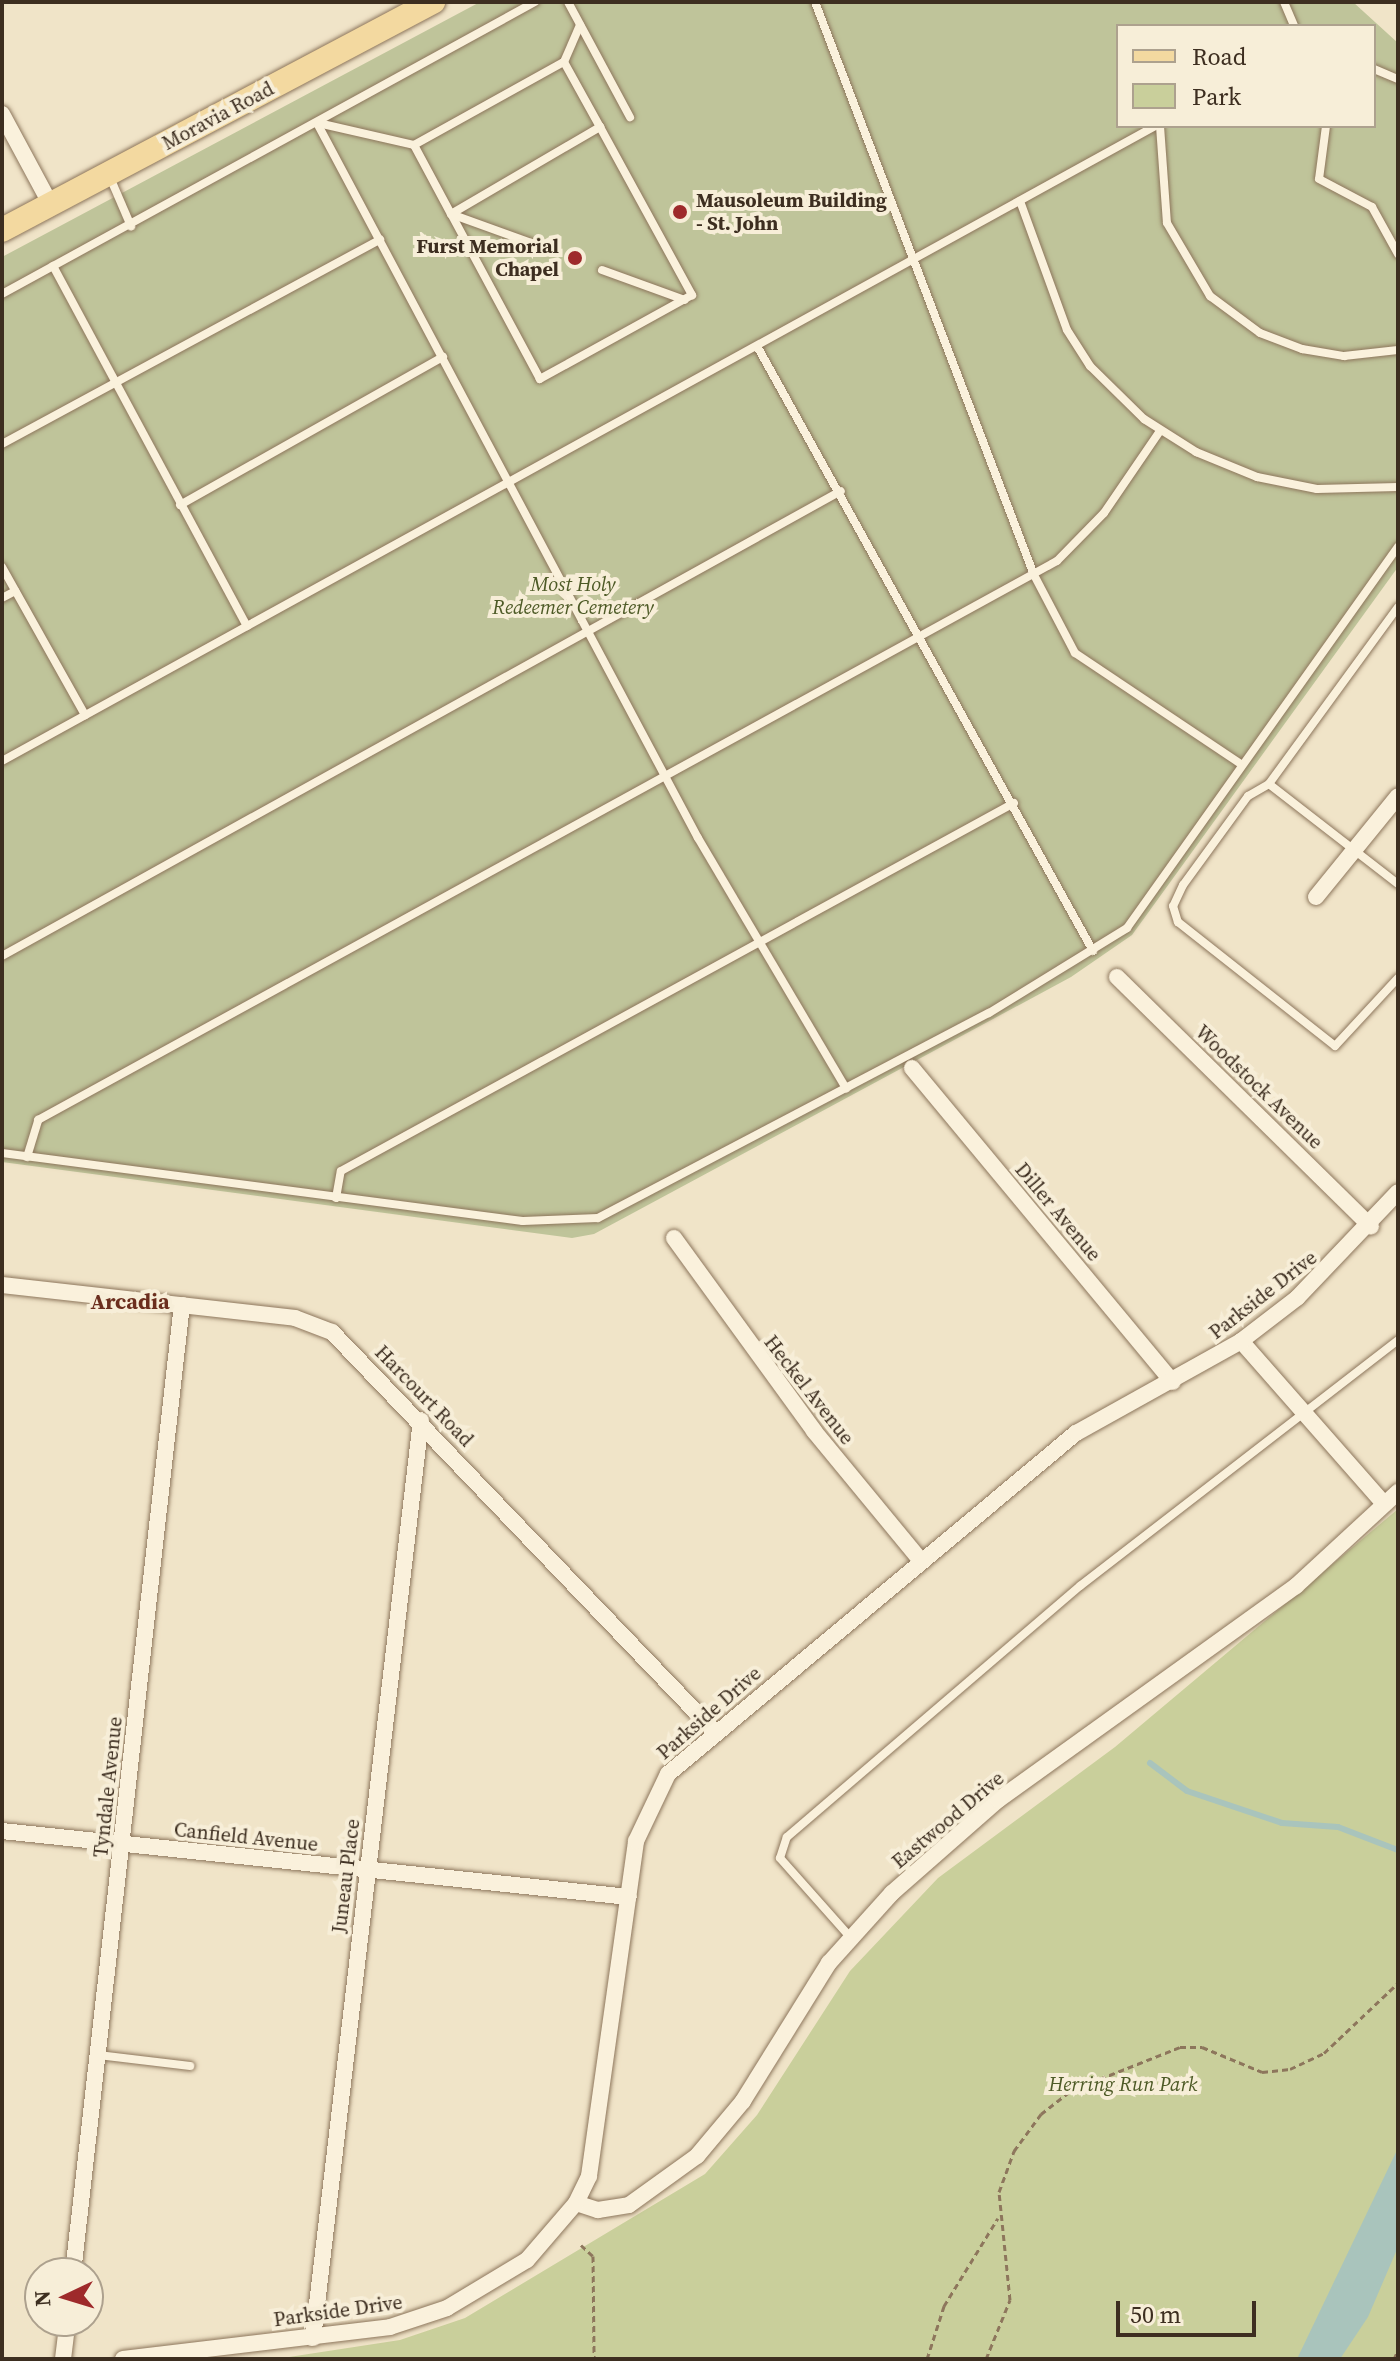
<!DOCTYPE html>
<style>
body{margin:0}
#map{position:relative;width:1400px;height:2361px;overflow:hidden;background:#f0e4c8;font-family:"Source Serif 4",serif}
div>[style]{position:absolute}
.green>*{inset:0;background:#c9cf9b}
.cemetery>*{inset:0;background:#bfc49a}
.water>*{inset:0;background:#a9c4bc}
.stream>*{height:6px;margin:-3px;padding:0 3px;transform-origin:3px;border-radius:3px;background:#a9c4bc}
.path>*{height:3px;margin-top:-1.5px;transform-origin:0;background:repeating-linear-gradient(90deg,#8d765c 0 6px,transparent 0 10px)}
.roads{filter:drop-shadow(0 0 2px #8d765c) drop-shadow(0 0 2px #8d765c)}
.lane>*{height:8px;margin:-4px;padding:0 4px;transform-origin:4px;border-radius:4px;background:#faf1dc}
.street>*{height:16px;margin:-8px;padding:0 8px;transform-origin:8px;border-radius:8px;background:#faf1dc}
.primary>*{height:24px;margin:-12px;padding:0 12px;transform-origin:12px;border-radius:12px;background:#f3d9a0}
.dots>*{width:22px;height:22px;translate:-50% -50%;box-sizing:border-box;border:4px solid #f7eed8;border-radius:50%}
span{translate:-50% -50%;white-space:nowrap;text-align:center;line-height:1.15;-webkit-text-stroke:8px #f7eed8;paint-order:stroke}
.street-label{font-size:20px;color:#3d2e20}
.poi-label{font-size:20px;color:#3d2e20;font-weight:700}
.left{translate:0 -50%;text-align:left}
.right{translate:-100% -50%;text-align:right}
.park-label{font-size:20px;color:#4d5a26;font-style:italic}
.neighbourhood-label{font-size:22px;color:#6b2e1e;font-weight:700}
.frame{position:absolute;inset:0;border:4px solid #3d2e20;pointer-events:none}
.legend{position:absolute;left:1116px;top:24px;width:260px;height:104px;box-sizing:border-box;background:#f7eed8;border:2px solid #ada18e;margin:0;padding:10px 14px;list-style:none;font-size:24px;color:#3d2e20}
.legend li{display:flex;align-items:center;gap:16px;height:40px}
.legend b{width:40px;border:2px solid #ada18e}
.north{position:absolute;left:24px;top:2257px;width:80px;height:80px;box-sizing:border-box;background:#f7eed8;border:2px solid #ada18e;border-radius:50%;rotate:266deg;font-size:22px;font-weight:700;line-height:32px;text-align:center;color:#3d2e20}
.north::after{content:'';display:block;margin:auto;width:28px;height:36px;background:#9e2a2b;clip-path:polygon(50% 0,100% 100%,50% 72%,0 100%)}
.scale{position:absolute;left:1116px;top:2301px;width:140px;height:36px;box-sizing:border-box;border:4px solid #3d2e20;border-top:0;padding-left:10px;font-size:24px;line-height:28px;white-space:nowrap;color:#3d2e20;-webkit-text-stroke:6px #f7eed8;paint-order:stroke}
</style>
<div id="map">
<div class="green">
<i style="clip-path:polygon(1398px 1509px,1398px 2359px,276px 2359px,400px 2340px,465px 2318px,705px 2174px,757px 2115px,850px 1971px,938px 1878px,1115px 1747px)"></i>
</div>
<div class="cemetery">
<i style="clip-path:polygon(evenodd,480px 2px,1353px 2px,1398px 43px,1398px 567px,1132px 935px,1071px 977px,594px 1234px,572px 1238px,2px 1162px,2px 257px,480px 2px,1118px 26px,1374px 26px,1374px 126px,1118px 126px,1118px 26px)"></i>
</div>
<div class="water">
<i style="clip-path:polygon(1398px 2148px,1398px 2247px,1368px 2317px,1340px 2359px,1297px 2359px)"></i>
</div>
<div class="stream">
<i style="left:1150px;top:1763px;width:46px;rotate:37.1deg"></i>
<i style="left:1187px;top:1791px;width:100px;rotate:18.6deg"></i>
<i style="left:1282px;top:1823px;width:56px;rotate:4.1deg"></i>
<i style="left:1338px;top:1827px;width:64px;rotate:21deg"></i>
</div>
<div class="path">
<i style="left:581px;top:2245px;width:16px;rotate:43deg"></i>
<i style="left:593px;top:2256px;width:103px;rotate:89.4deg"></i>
<i style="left:927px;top:2359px;width:56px;rotate:-72.2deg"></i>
<i style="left:944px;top:2306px;width:103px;rotate:-58.5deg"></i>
<i style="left:986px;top:2359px;width:64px;rotate:-67.9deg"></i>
<i style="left:1010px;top:2300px;width:109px;rotate:-95.8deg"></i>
<i style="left:999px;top:2192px;width:44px;rotate:-69.9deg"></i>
<i style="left:1014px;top:2151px;width:46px;rotate:-53.9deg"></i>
<i style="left:1041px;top:2114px;width:39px;rotate:-38deg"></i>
<i style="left:1072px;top:2090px;width:116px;rotate:-21.7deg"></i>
<i style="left:1180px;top:2047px;width:22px"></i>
<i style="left:1202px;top:2047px;width:65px;rotate:22.6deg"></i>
<i style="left:1262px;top:2072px;width:28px;rotate:-6deg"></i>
<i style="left:1290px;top:2069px;width:38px;rotate:-25deg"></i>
<i style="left:1324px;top:2053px;width:102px;rotate:-43.4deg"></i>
<i style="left:1394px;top:2359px;width:10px;rotate:-66deg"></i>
</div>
<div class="roads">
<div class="lane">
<i style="left:568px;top:2px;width:131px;rotate:61.7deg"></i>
<i style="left:815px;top:2px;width:613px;rotate:69.08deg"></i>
<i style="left:1034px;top:575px;width:88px;rotate:62.3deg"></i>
<i style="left:1075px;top:653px;width:201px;rotate:33.8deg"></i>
<i style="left:1284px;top:2px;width:26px;rotate:67deg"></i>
<i style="left:564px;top:62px;width:74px;rotate:61deg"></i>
<i style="left:600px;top:127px;width:192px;rotate:61.3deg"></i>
<i style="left:692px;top:295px;width:174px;rotate:151.1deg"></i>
<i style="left:540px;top:379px;width:187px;rotate:-118.3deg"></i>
<i style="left:451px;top:214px;width:173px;rotate:-30.3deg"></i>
<i style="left:1374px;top:69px;width:26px;rotate:23deg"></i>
<i style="left:317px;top:123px;width:810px;rotate:61.95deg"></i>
<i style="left:698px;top:838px;width:291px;rotate:59.4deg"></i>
<i style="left:318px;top:123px;width:98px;rotate:12.9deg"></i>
<i style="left:414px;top:145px;width:171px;rotate:-29deg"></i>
<i style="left:564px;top:62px;width:40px;rotate:-66.6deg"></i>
<i style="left:1160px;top:126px;width:97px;rotate:85.9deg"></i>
<i style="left:1167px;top:223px;width:85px;rotate:59.5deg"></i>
<i style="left:1210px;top:296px;width:62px;rotate:36.5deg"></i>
<i style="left:1260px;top:333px;width:45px;rotate:20.9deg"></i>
<i style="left:1302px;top:349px;width:43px;rotate:9.5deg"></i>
<i style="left:1344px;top:356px;width:54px;rotate:-6.3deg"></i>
<i style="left:1326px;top:126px;width:53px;rotate:97.5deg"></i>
<i style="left:1319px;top:179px;width:60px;rotate:27.8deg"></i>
<i style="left:1372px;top:207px;width:54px;rotate:61deg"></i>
<i style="left:414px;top:145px;width:78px;rotate:61.8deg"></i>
<i style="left:451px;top:214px;width:103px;rotate:19.8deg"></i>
<i style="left:109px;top:175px;width:56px;rotate:66.7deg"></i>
<i style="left:1020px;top:201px;width:137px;rotate:70deg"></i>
<i style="left:1067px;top:330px;width:43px;rotate:57.4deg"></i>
<i style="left:1090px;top:366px;width:76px;rotate:44.5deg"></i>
<i style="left:1144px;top:419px;width:62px;rotate:32.4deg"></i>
<i style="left:1196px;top:452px;width:66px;rotate:22.3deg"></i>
<i style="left:1257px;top:477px;width:61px;rotate:11.3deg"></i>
<i style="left:1317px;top:489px;width:81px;rotate:-1.4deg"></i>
<i style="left:53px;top:266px;width:409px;rotate:61.7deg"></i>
<i style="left:602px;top:270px;width:88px;rotate:19.9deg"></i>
<i style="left:2px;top:294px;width:608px;rotate:-28.72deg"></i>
<i style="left:757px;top:346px;width:692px;rotate:60.95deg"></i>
<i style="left:2px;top:444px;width:430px;rotate:-28.4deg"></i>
<i style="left:180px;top:505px;width:302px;rotate:-29.4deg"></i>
<i style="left:2px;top:567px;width:170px;rotate:60.7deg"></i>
<i style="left:2px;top:598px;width:15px;rotate:-28deg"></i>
<i style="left:1398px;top:607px;width:219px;rotate:126.1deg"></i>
<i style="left:1269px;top:784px;width:163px;rotate:37.8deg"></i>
<i style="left:2px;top:761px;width:1316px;rotate:-28.84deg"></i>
<i style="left:1269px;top:784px;width:24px;rotate:150deg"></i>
<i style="left:1248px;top:796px;width:110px;rotate:126.1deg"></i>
<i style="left:1183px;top:885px;width:23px;rotate:115deg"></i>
<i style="left:1173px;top:906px;width:17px;rotate:73deg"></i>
<i style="left:1178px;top:922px;width:200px;rotate:38.3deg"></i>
<i style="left:1335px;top:1046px;width:93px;rotate:-47.2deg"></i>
<i style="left:2px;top:956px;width:959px;rotate:-29deg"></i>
<i style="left:2px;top:1153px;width:525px;rotate:7.44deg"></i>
<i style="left:523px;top:1221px;width:75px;rotate:-2.3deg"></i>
<i style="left:598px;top:1218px;width:441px;rotate:-27.7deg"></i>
<i style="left:989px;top:1013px;width:162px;rotate:-31.6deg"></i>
<i style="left:1127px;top:928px;width:468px;rotate:-54.6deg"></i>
<i style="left:27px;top:1157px;width:39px;rotate:-73deg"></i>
<i style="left:38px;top:1120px;width:1162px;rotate:-28.75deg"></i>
<i style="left:1057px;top:561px;width:67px;rotate:-45.6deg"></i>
<i style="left:1104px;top:513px;width:99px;rotate:-55.7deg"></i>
<i style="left:336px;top:1198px;width:27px;rotate:-80deg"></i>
<i style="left:341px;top:1171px;width:767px;rotate:-28.67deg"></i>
<i style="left:851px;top:1938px;width:107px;rotate:-131.6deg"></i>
<i style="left:780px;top:1858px;width:22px;rotate:-72deg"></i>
<i style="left:787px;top:1837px;width:386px;rotate:-40.6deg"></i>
<i style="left:1080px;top:1586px;width:402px;rotate:-37.7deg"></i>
<i style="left:98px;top:2055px;width:93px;rotate:6.8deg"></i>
</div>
<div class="street">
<i style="left:2px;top:114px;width:101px;rotate:61.7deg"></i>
<i style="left:1316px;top:897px;width:130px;rotate:-50.9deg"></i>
<i style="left:1117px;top:977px;width:356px;rotate:44.5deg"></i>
<i style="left:912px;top:1068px;width:408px;rotate:50.3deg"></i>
<i style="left:674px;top:1238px;width:238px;rotate:54deg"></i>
<i style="left:814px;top:1431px;width:168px;rotate:50.5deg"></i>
<i style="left:2px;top:1285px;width:295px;rotate:6.4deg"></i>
<i style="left:295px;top:1318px;width:40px;rotate:21deg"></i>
<i style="left:332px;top:1332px;width:554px;rotate:46.24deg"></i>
<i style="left:1241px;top:1341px;width:217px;rotate:48.7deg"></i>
<i style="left:2px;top:1831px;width:630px;rotate:6.01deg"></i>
<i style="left:576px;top:2203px;width:23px;rotate:18deg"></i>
<i style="left:598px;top:2210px;width:31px;rotate:-9deg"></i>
<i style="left:629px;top:2205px;width:84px;rotate:-35.8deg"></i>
<i style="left:697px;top:2156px;width:72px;rotate:-50.1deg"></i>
<i style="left:743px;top:2101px;width:163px;rotate:-58.1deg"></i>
<i style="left:829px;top:1963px;width:94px;rotate:-48deg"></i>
<i style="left:892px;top:1893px;width:141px;rotate:-41.3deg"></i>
<i style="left:998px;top:1800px;width:367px;rotate:-35.7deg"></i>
<i style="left:1296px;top:1586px;width:139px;rotate:-42.7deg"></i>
<i style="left:73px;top:2273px;width:974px;rotate:-83.58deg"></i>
<i style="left:313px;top:2338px;width:924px;rotate:-83.29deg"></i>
<i style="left:63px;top:2359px;width:38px;rotate:-83deg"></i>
<i style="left:123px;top:2359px;width:269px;rotate:-6.8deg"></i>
<i style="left:390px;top:2327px;width:60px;rotate:-18.4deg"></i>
<i style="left:447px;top:2308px;width:93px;rotate:-31deg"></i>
<i style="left:527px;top:2260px;width:75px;rotate:-49.3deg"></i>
<i style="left:576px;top:2203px;width:30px;rotate:-64deg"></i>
<i style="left:589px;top:2176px;width:338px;rotate:-82deg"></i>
<i style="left:636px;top:1841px;width:74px;rotate:-64.5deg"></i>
<i style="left:668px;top:1774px;width:532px;rotate:-39.89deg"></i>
<i style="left:1076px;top:1433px;width:189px;rotate:-29.1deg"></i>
<i style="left:1241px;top:1341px;width:71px;rotate:-37.5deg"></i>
<i style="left:1297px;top:1298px;width:146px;rotate:-46.4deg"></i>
</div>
<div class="primary">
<i style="left:2px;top:230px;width:488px;rotate:-27.9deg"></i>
</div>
</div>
<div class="dots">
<i style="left:680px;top:212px;background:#9e2a2b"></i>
<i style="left:575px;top:258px;background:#9e2a2b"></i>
</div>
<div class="street-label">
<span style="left:218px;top:116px;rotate:-28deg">Moravia Road</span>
<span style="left:1259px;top:1087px;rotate:44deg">Woodstock Avenue</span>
<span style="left:1058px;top:1212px;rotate:50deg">Diller Avenue</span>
<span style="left:1263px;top:1295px;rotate:-38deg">Parkside Drive</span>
<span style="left:809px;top:1390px;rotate:52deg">Heckel Avenue</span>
<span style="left:424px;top:1396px;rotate:46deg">Harcourt Road</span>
<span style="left:709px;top:1713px;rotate:-41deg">Parkside Drive</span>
<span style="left:108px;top:1787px;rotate:-84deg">Tyndale Avenue</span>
<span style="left:948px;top:1820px;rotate:-40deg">Eastwood Drive</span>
<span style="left:246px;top:1837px;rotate:6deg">Canfield Avenue</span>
<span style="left:346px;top:1876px;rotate:-83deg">Juneau Place</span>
<span style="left:338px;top:2311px;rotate:-8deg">Parkside Drive</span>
</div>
<div class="poi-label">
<span class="left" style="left:696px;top:212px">Mausoleum Building<br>- St. John</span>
<span class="right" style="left:559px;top:258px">Furst Memorial<br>Chapel</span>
</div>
<div class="park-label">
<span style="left:573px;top:596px">Most Holy<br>Redeemer Cemetery</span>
<span style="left:1123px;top:2084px">Herring Run Park</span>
</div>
<div class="neighbourhood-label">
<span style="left:130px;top:1302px">Arcadia</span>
</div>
<div class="frame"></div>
<ul class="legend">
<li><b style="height:10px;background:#f3d9a0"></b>Road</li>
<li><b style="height:22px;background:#c9cf9b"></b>Park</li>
</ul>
<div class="north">N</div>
<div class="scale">50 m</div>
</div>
